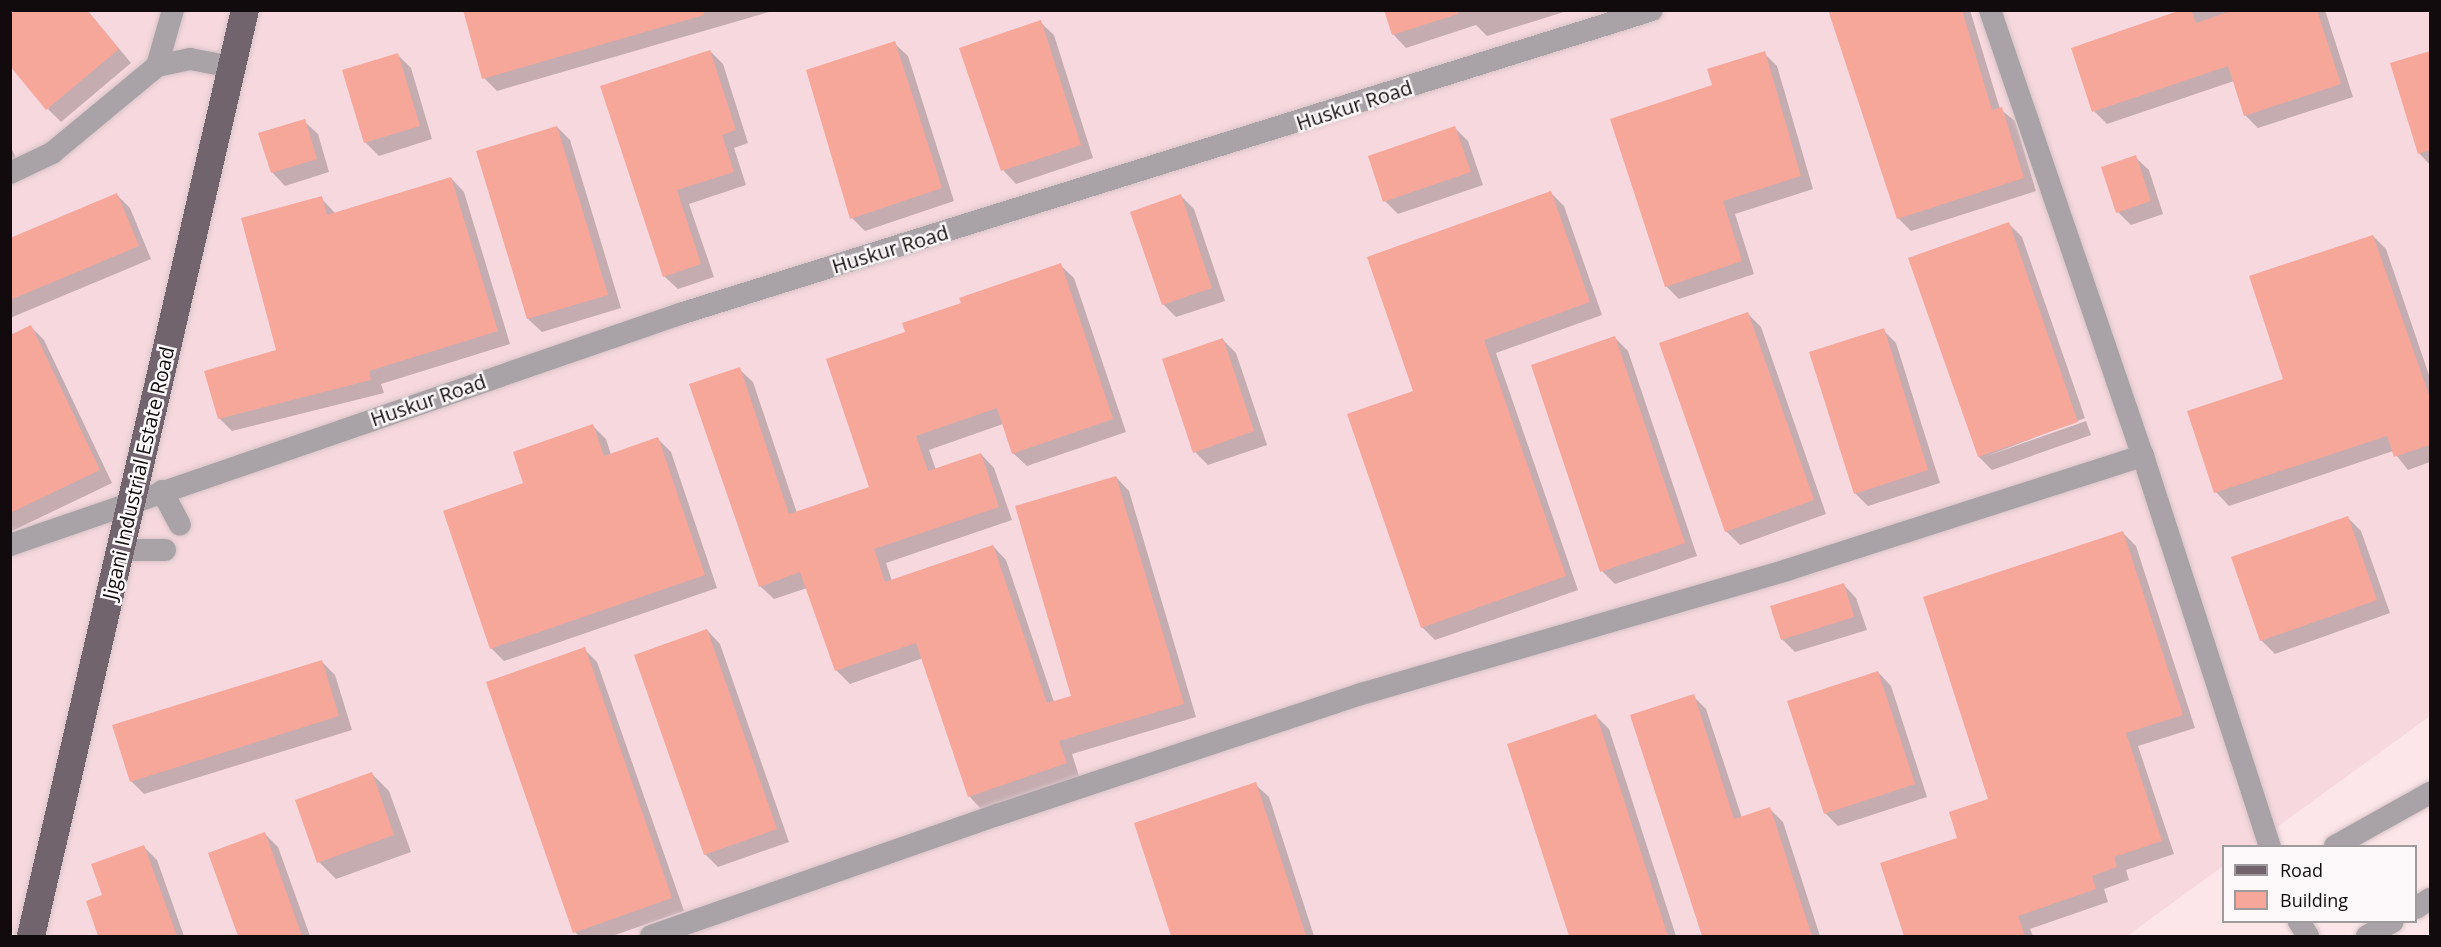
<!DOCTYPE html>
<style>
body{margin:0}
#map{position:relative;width:2441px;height:947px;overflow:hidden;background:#fce6ea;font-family:"Open Sans",sans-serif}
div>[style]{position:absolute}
.built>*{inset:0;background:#f6d8de}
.shadow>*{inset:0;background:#0003}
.building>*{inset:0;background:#f7a799}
.roads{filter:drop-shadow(0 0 2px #d7c3c7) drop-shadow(0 0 2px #d7c3c7)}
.minor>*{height:22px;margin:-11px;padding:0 11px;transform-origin:11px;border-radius:11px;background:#a9a2a7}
.major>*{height:28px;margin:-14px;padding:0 14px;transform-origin:14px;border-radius:14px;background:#71646d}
span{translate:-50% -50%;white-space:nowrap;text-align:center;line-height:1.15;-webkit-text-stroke:5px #fdf9fa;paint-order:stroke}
.street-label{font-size:20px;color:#120b0d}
.frame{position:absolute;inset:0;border:12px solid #120b0d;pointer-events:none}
.legend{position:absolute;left:2222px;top:845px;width:195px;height:78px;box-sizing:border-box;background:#fdf9fa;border:2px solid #9f9a9b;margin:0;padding:8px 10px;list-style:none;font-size:18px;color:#120b0d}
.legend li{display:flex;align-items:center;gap:12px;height:30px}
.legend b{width:30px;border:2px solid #9f9a9b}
</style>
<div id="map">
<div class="built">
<i style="clip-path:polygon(10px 11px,2430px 11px,2430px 716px,2251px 846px,2224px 846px,2223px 866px,2127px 936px,11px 936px)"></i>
</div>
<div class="shadow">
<i style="clip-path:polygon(87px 10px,131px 63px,61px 122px,48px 109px)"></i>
<i style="clip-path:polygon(465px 10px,776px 10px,497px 91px,484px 78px)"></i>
<i style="clip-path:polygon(1385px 10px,1570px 10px,1487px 36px,1476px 25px,1406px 48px,1393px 34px)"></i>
<i style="clip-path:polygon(1830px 10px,1970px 10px,2000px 109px,2015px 121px,2036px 191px,1911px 231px,1898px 218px)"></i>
<i style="clip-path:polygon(2185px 10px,2325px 10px,2353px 97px,2258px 128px,2245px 115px,2234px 81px,2107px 124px,2094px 111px)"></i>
<i style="clip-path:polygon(1040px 22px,1054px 35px,1093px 158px,1016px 184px,1003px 170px)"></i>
<i style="clip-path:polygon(894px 43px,908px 56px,954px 201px,865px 231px,852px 218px)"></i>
<i style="clip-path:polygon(710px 51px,723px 64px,748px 143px,734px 148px,746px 185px,689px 204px,714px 277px,678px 289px,664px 276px,602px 87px)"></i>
<i style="clip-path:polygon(2430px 52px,2430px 165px,2419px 153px,2392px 64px)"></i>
<i style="clip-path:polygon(1764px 53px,1777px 66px,1813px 189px,1735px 214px,1754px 274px,1679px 299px,1666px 286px,1713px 86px)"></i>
<i style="clip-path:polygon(398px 55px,411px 68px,432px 139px,379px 156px,366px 143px,344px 71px)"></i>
<i style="clip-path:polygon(304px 121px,318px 134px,329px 172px,285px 186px,272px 172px)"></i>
<i style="clip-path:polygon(557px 127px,570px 140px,621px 308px,542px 332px,528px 319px,478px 152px)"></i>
<i style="clip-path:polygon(1455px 128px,1468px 141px,1483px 185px,1398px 214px,1385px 201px)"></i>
<i style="clip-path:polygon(10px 146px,20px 166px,10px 171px)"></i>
<i style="clip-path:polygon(2135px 157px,2149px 170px,2163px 214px,2131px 225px,2118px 212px)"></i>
<i style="clip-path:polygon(451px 178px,464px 192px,510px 344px,381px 384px,384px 393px,232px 431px,219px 418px,278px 351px,321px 198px,336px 214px)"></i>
<i style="clip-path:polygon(1551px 193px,1564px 206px,1602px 315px,1496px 353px,1578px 590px,1435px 640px,1422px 627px,1415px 392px)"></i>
<i style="clip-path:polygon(117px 195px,130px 208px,151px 259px,10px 318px,10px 240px)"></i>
<i style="clip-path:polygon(1181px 196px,1194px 209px,1225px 301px,1176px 317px,1163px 304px)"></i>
<i style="clip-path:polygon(2009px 224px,2022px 237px,2085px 418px,1984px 457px,2086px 421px,2091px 435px,1992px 470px,1979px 457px)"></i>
<i style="clip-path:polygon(2373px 236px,2386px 249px,2430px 378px,2430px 462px,2408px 470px,2393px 451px,2229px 506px,2216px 492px)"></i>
<i style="clip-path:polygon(1060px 265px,1074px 278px,1126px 432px,1027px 466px,1013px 453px,1003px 424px,929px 450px,936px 470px,981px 454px,994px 468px,1012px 520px,886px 563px,892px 581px,993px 546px,1006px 560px,1054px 702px,1073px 697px,1116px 477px,1129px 491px,1196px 717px,1072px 754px,1079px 776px,982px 810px,969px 796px,923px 658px,850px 684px,836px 670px,807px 588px,774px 599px,760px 586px,739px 369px,753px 382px,797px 513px,871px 488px,907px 333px,963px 303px)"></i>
<i style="clip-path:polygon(1748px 314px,1761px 327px,1826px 514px,1740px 545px,1726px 531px)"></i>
<i style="clip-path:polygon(31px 327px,44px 340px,112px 483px,10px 532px,10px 337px)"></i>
<i style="clip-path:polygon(1883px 330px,1896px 343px,1940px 483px,1868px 506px,1855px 493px)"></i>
<i style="clip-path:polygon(1615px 338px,1628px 351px,1697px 556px,1615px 584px,1602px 571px)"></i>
<i style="clip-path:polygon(1223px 340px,1236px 353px,1267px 445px,1208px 465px,1195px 452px)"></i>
<i style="clip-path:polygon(593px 426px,606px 439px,611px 455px,658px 439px,671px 452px,717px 588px,504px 661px,491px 648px,525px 484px)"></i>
<i style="clip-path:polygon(2348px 518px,2361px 531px,2390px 613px,2275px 654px,2261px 640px)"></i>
<i style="clip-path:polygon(2123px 533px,2136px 546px,2195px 728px,2138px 746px,2174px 854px,2126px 870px,2129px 880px,2104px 889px,2108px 902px,2030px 929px,2033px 936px,1906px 936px,1882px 864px,1959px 839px,1990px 800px)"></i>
<i style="clip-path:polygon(1843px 584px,1856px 598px,1867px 630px,1795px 652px,1782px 639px)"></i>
<i style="clip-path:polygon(707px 630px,720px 644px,789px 842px,718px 867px,705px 854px)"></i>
<i style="clip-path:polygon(584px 649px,597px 662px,684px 911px,612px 936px,579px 936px,575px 932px)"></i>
<i style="clip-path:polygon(322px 662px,335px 675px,352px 730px,144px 794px,131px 781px)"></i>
<i style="clip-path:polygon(1878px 672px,1891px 686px,1927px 797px,1838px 826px,1825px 813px)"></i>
<i style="clip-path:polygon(1693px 696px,1706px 709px,1742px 818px,1770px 809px,1783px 822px,1820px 936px,1703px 936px,1632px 716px)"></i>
<i style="clip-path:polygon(1596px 716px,1609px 729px,1676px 936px,1571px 936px,1509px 745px)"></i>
<i style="clip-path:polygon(371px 773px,389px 791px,411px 852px,336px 879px,319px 862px)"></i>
<i style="clip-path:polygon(1255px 784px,1269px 797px,1314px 936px,1172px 936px,1136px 824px)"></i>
<i style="clip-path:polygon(265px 834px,278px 847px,310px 936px,239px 936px,210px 854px)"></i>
<i style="clip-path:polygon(144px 847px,157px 860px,184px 936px,100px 936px,88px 902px,104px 896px)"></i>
</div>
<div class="building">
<i style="clip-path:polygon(10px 10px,87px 10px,119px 49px,46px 110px,10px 66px)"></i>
<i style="clip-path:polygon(463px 10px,703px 10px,704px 15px,482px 79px)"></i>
<i style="clip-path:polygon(1384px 10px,1457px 10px,1458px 14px,1392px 35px)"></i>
<i style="clip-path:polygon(1828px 10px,1962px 10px,1992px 110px,2002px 107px,2024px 178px,1897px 219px)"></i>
<i style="clip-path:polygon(2181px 10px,2191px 10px,2196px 23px,2234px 10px,2317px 10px,2341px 84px,2244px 116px,2228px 66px,2092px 112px,2071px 48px)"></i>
<i style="clip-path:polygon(1041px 20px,1081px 145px,1001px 171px,959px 48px)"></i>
<i style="clip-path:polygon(895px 41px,942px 188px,850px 219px,806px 70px)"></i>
<i style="clip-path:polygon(710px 50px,736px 130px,722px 135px,734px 172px,677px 190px,701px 264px,663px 277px,600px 86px)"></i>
<i style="clip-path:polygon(1765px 51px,1801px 176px,1723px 201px,1742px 261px,1665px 287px,1610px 119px,1712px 85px,1707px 69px)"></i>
<i style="clip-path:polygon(2430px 51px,2430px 150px,2418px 154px,2390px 63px)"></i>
<i style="clip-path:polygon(398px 53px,420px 126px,364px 143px,342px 70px)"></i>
<i style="clip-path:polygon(305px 119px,317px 159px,271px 173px,258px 133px)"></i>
<i style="clip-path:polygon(557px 126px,608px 295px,527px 319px,476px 151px)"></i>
<i style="clip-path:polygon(1455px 126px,1471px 172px,1383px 202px,1368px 156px)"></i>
<i style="clip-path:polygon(2136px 155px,2151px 201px,2116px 213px,2101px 167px)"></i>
<i style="clip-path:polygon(451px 177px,498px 331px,369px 371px,371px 380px,218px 419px,204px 371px,276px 350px,241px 218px,322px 196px,327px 215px)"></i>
<i style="clip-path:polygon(1551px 191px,1590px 302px,1484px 340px,1566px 576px,1421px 628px,1347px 414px,1413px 391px,1367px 257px)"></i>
<i style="clip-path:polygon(117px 193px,139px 246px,10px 300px,10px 238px)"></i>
<i style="clip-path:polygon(1181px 194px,1212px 288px,1162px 305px,1130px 212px)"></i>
<i style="clip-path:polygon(2009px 222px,2078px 422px,1978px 457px,1908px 258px)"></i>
<i style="clip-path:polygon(2373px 235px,2430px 398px,2430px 445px,2394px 457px,2387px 436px,2214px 493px,2187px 411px,2283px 379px,2249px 276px)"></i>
<i style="clip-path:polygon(1061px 263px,1113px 419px,1012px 454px,997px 408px,916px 436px,928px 471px,981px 453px,999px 507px,874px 549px,885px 582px,993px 545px,1047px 703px,1071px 696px,1015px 506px,1116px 476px,1184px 704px,1059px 741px,1067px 763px,968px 797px,916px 643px,835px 671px,800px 572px,759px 587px,689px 384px,740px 367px,789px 514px,869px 487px,826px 359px,905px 332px,902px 323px,961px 303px,959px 298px)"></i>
<i style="clip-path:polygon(1748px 312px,1814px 500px,1725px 532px,1659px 343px)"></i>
<i style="clip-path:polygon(31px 325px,100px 470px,10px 513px,10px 335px)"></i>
<i style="clip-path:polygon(1884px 328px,1928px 470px,1854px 494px,1809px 352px)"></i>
<i style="clip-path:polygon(1615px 336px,1685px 543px,1600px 572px,1531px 365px)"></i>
<i style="clip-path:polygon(1223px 338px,1254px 431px,1193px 453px,1162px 359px)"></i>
<i style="clip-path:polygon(593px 424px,604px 456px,658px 437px,705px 575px,490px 649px,443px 511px,523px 483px,513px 452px)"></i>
<i style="clip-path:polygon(2348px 516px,2377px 600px,2260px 641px,2231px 557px)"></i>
<i style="clip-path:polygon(2123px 531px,2183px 715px,2126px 733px,2162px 841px,2114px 857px,2117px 867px,2092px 876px,2096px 889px,2018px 916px,2025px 936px,1904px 936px,1880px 863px,1957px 838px,1949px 812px,1988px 799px,1923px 597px)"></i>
<i style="clip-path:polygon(1844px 583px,1854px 617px,1781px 640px,1770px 606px)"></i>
<i style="clip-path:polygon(707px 629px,777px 829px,704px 855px,634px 655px)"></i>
<i style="clip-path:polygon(585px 647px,672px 898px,573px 933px,486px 682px)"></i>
<i style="clip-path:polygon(322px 660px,339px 716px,130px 782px,112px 725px)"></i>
<i style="clip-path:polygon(1878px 671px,1915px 784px,1824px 814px,1787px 701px)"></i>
<i style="clip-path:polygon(1694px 694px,1734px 819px,1770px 807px,1812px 936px,1702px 936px,1630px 715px)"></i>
<i style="clip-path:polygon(1596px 714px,1668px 936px,1569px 936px,1507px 744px)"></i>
<i style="clip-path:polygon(372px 772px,394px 835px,317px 863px,295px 800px)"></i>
<i style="clip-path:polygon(1256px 782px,1306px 936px,1171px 936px,1134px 823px)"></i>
<i style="clip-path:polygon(265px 832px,302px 936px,238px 936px,208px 853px)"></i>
<i style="clip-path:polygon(144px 845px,177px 936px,98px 936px,86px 901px,102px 895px,91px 864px)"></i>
</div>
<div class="roads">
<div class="minor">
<i style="left:1990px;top:10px;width:472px;rotate:71.1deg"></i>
<i style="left:2143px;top:456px;width:410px;rotate:72deg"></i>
<i style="left:157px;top:66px;width:58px;rotate:-74.1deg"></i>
<i style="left:10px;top:173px;width:47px;rotate:-25.5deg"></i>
<i style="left:52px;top:153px;width:136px;rotate:-39.6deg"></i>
<i style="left:157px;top:66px;width:34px;rotate:-12deg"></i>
<i style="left:190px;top:59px;width:43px;rotate:10.8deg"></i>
<i style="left:162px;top:491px;width:38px;rotate:62deg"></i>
<i style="left:10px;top:545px;width:712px;rotate:-19.02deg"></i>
<i style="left:683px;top:313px;width:1015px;rotate:-17.36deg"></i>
<i style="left:120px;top:550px;width:45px"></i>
<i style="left:2335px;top:846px;width:109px;rotate:-29.2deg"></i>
<i style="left:2416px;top:908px;width:17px;rotate:-33deg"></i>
<i style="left:2299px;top:922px;width:17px;rotate:57deg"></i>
<i style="left:651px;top:936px;width:367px;rotate:-19.3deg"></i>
<i style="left:997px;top:815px;width:384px;rotate:-18.4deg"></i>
<i style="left:1361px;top:694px;width:444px;rotate:-16.2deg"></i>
<i style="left:1787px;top:570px;width:374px;rotate:-17.8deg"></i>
<i style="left:2367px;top:936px;width:29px;rotate:-29deg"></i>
</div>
<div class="major">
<i style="left:31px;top:936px;width:950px;rotate:-76.99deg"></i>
</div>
</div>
<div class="street-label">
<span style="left:1354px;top:105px;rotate:-18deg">Huskur Road</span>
<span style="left:890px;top:249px;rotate:-17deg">Huskur Road</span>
<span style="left:428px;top:400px;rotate:-19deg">Huskur Road</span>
<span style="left:138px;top:473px;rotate:-77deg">Jigani Industrial Estate Road</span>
</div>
<div class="frame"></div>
<ul class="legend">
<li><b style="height:8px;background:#71646d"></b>Road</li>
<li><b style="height:16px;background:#f7a799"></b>Building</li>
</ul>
</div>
